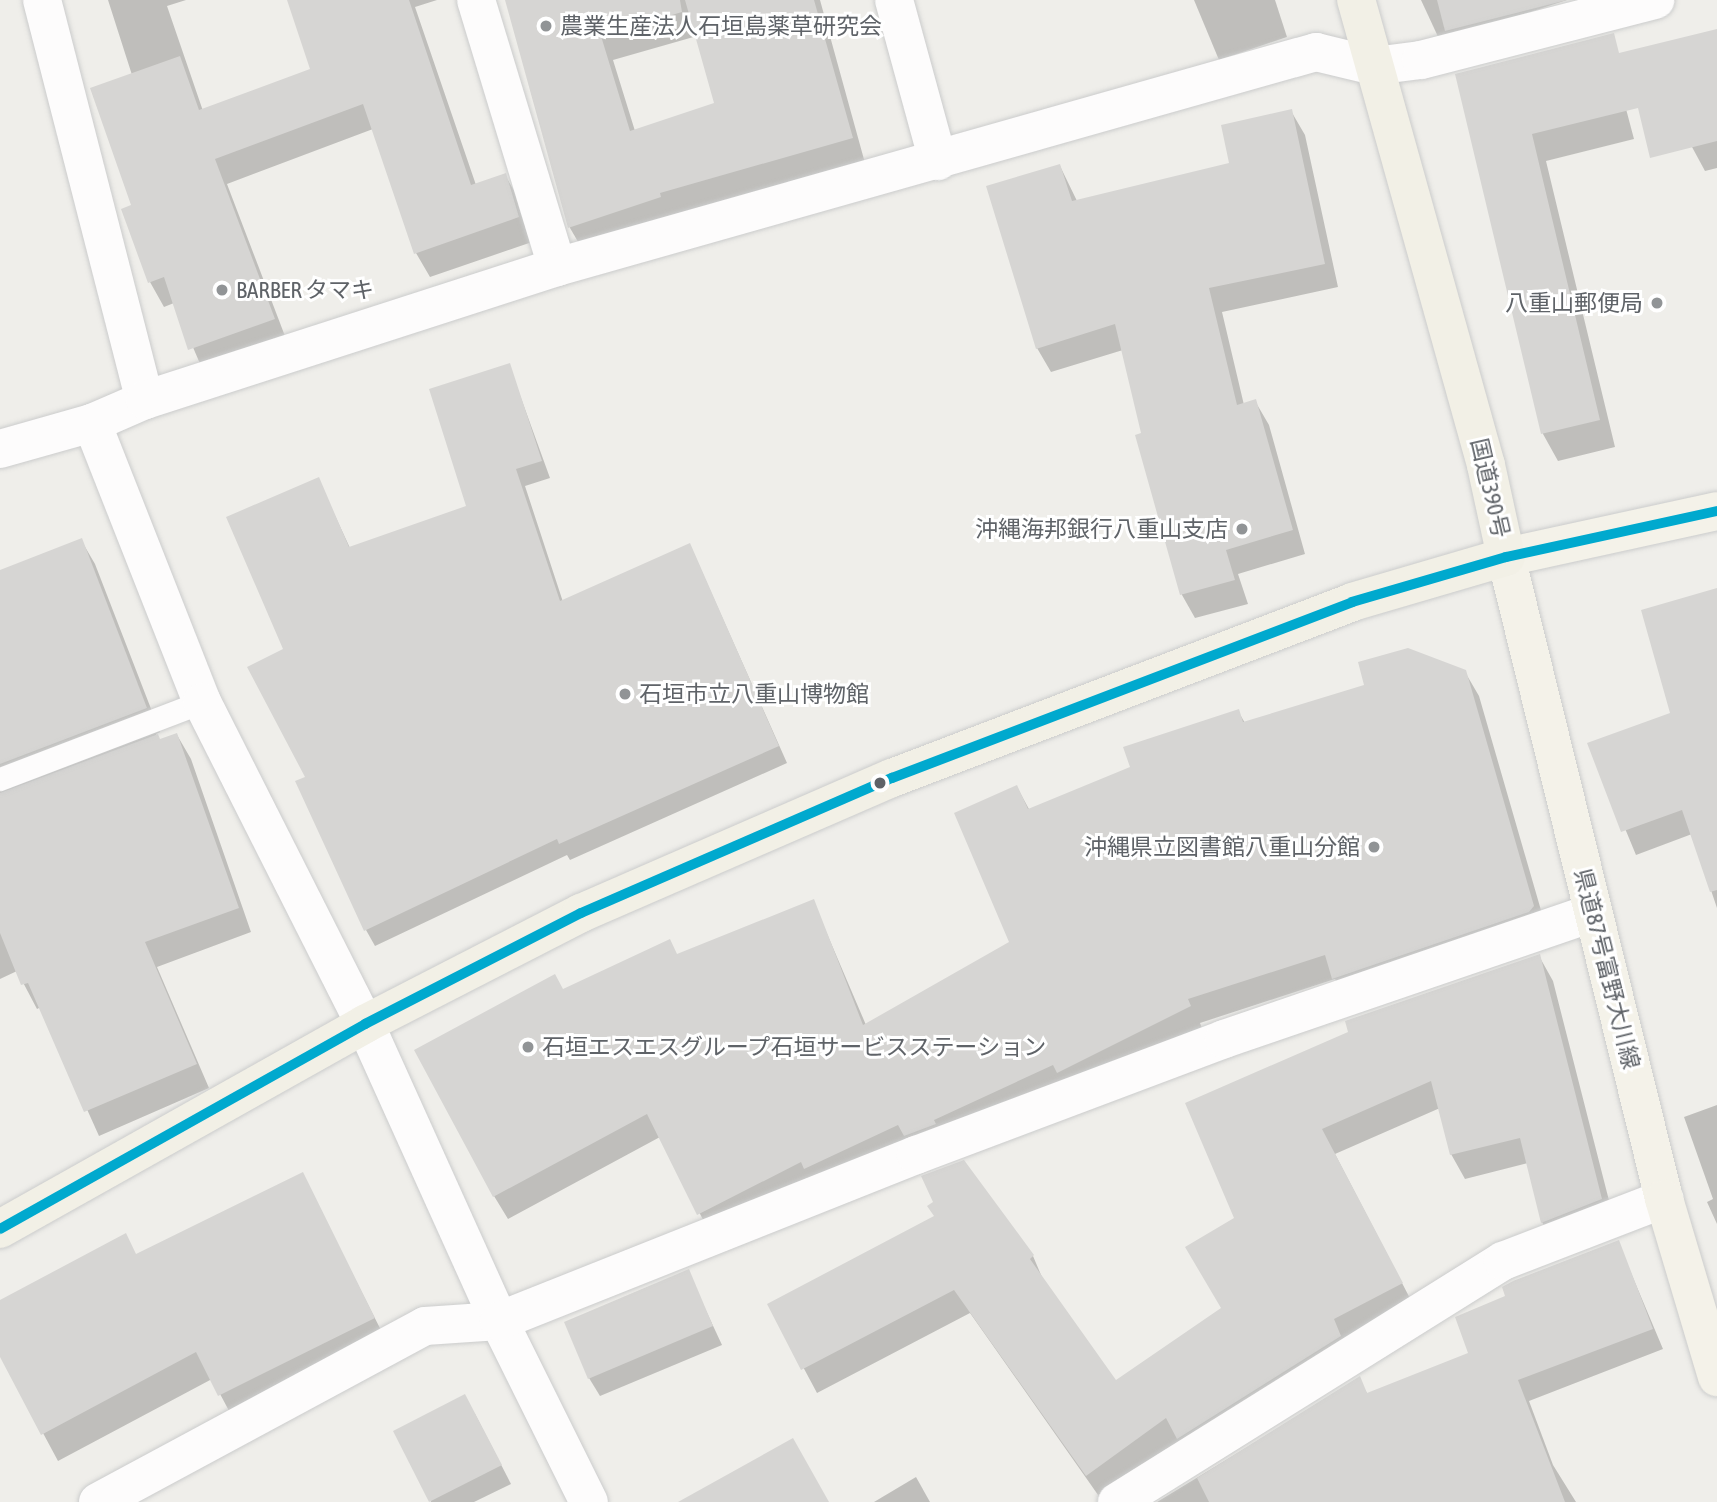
<!DOCTYPE html>
<meta charset="utf-8">
<style>
body{margin:0}
#map{position:relative;width:1717px;height:1502px;overflow:hidden;background:#efeeea;font-family:"Asap Condensed","Noto Sans JP",sans-serif}
div>[style]{position:absolute}
.shadow>*{inset:0;background:#0003}
.building>*{inset:0;background:#d6d5d3}
.roads{filter:drop-shadow(0 0 2px #cbcccc) drop-shadow(0 0 2px #cbcccc)}
.service>*{height:23px;margin:-11.5px;padding:0 11.5px;transform-origin:11.5px;border-radius:11.5px;background:#fdfcfc}
.minor>*{height:38px;margin:-19px;padding:0 19px;transform-origin:19px;border-radius:19px;background:#fdfcfc}
.primary>*{height:38px;margin:-19px;padding:0 19px;transform-origin:19px;border-radius:19px;background:#f4f2e9}
.trunk>*{height:38px;margin:-19px;padding:0 19px;transform-origin:19px;border-radius:19px;background:#f2f0e6}
.bus-1>*{height:10px;margin:-5px;padding:0 5px;transform-origin:5px;border-radius:5px;background:#00a9ce}
.dots>*{width:19px;height:19px;translate:-50% -50%;box-sizing:border-box;border:4px solid #fff;border-radius:50%}
span{translate:-50% -50%;white-space:nowrap;text-align:center;line-height:1.15;-webkit-text-stroke:6px #fff;paint-order:stroke}
.poi-label{font-size:23px;color:#5f6368}
.left{translate:0 -50%;text-align:left}
.right{translate:-100% -50%;text-align:right}
.street-label{font-size:23px;color:#5f6368}
</style>
<div id="map">
<div class="shadow">
<i style="clip-path:polygon(108px 0,186px 0,167px 6px,203px 111px,312px 70px,289px 0,437px 0,415px 7px,476px 185px,505px 175px,519px 199px,532px 242px,430px 277px,416px 253px,373px 129px,227px 184px,288px 344px,204px 373px,174px 303px,164px 307px,150px 282px,133px 206px,132px 75px)"></i>
<i style="clip-path:polygon(evenodd,506px 0,820px 0,865px 163px,584px 252px,570px 228px,506px 0,697px 36px,716px 104px,635px 131px,613px 60px,697px 36px)"></i>
<i style="clip-path:polygon(1194px 0,1275px 0,1287px 37px,1219px 60px)"></i>
<i style="clip-path:polygon(1421px 0,1567px 0,1440px 41px)"></i>
<i style="clip-path:polygon(1717px 31px,1717px 168px,1705px 171px,1692px 147px)"></i>
<i style="clip-path:polygon(1617px 75px,1634px 139px,1546px 161px,1615px 447px,1558px 461px,1543px 434px,1459px 84px)"></i>
<i style="clip-path:polygon(1291px 111px,1305px 135px,1338px 287px,1222px 312px,1244px 405px,1255px 401px,1269px 425px,1305px 554px,1238px 574px,1248px 604px,1195px 618px,1182px 595px,1137px 436px,1143px 434px,1123px 350px,1051px 372px,1037px 348px,1060px 166px,1077px 201px,1231px 165px)"></i>
<i style="clip-path:polygon(509px 365px,550px 478px,525px 486px,563px 602px,690px 545px,787px 763px,570px 860px,567px 855px,375px 946px,366px 930px,285px 649px,318px 479px,350px 548px,468px 508px)"></i>
<i style="clip-path:polygon(81px 540px,95px 564px,160px 732px,156px 734px,160px 741px,177px 735px,191px 759px,251px 932px,157px 967px,209px 1088px,99px 1136px,41px 1007px,37px 1009px,17px 971px,0 979px,0 572px)"></i>
<i style="clip-path:polygon(1717px 592px,1717px 908px,1692px 834px,1636px 855px,1590px 744px,1672px 714px)"></i>
<i style="clip-path:polygon(1465px 672px,1479px 696px,1547px 931px,1348px 1002px,1335px 979px,1200px 1023px,1203px 1031px,712px 1237px,660px 1137px,508px 1219px,494px 1196px,563px 991px,678px 956px,813px 901px,866px 1025px,1011px 943px,1017px 787px,1030px 811px,1132px 768px,1238px 711px,1245px 723px)"></i>
<i style="clip-path:polygon(1539px 956px,1553px 981px,1615px 1224px,1557px 1247px,1542px 1222px,1528px 1163px,1465px 1179px,1451px 1154px,1440px 1108px,1335px 1154px,1415px 1308px,1103px 1502px,970px 1313px,817px 1393px,770px 1305px,1033px 1256px,1044px 1282px,1115px 1383px,1223px 1309px,1236px 1219px,1188px 1104px)"></i>
<i style="clip-path:polygon(1717px 1105px,1717px 1224px,1707px 1202px,1713px 1199px,1684px 1117px)"></i>
<i style="clip-path:polygon(302px 1174px,389px 1346px,235px 1422px,212px 1379px,58px 1461px,0 1353px,0 1302px,136px 1256px)"></i>
<i style="clip-path:polygon(1618px 1242px,1663px 1349px,1529px 1401px,1553px 1465px,1576px 1502px,1157px 1502px,1359px 1379px,1368px 1395px,1471px 1354px,1507px 1297px)"></i>
<i style="clip-path:polygon(688px 1272px,722px 1345px,600px 1396px,589px 1378px)"></i>
<i style="clip-path:polygon(475px 1414px,511px 1484px,474px 1502px,431px 1502px,396px 1432px)"></i>
<i style="clip-path:polygon(916px 1477px,930px 1502px,874px 1502px)"></i>
</div>
<div class="building">
<i style="clip-path:polygon(287px 0,409px 0,471px 185px,506px 173px,519px 217px,414px 254px,363px 104px,215px 159px,275px 319px,188px 350px,164px 277px,148px 283px,121px 209px,131px 205px,90px 88px,180px 56px,199px 110px,310px 69px)"></i>
<i style="clip-path:polygon(505px 0,680px 0,682px 12px,601px 36px,630px 131px,714px 103px,685px 0,814px 0,853px 138px,660px 193px,661px 197px,568px 228px)"></i>
<i style="clip-path:polygon(1437px 0,1567px 0,1445px 31px)"></i>
<i style="clip-path:polygon(1717px 29px,1717px 141px,1650px 158px,1638px 108px,1532px 134px,1600px 420px,1541px 434px,1455px 74px,1614px 33px,1619px 53px)"></i>
<i style="clip-path:polygon(1292px 109px,1325px 264px,1209px 288px,1237px 405px,1256px 399px,1293px 530px,1226px 550px,1235px 580px,1180px 595px,1135px 435px,1141px 433px,1115px 324px,1036px 349px,986px 186px,1060px 164px,1072px 201px,1229px 163px,1221px 125px)"></i>
<i style="clip-path:polygon(510px 363px,542px 461px,516px 469px,560px 601px,690px 543px,779px 746px,559px 844px,557px 839px,364px 931px,295px 781px,305px 777px,247px 667px,283px 649px,226px 517px,319px 477px,349px 547px,466px 506px,429px 389px)"></i>
<i style="clip-path:polygon(82px 538px,147px 708px,0 764px,0 570px)"></i>
<i style="clip-path:polygon(1717px 588px,1717px 890px,1710px 892px,1682px 810px,1621px 832px,1587px 743px,1670px 713px,1641px 610px)"></i>
<i style="clip-path:polygon(1408px 648px,1466px 670px,1534px 906px,1529px 912px,1332px 979px,1325px 955px,1188px 999px,1191px 1006px,1057px 1073px,1053px 1065px,934px 1120px,936px 1124px,904px 1136px,898px 1125px,804px 1169px,801px 1162px,697px 1215px,647px 1114px,493px 1197px,414px 1050px,555px 974px,563px 989px,670px 939px,677px 954px,814px 899px,863px 1025px,1009px 942px,954px 813px,1017px 785px,1028px 809px,1130px 767px,1123px 747px,1239px 709px,1243px 722px,1364px 685px,1358px 662px)"></i>
<i style="clip-path:polygon(177px 733px,239px 908px,145px 942px,197px 1064px,84px 1112px,28px 983px,21px 985px,0 933px,0 793px,158px 734px,160px 739px)"></i>
<i style="clip-path:polygon(1540px 954px,1602px 1199px,1541px 1223px,1520px 1138px,1450px 1155px,1431px 1081px,1322px 1129px,1403px 1283px,1334px 1319px,1341px 1336px,1177px 1439px,1166px 1418px,1086px 1476px,954px 1290px,801px 1370px,767px 1304px,934px 1216px,927px 1206px,933px 1202px,921px 1176px,964px 1160px,1034px 1255px,1030px 1259px,1116px 1380px,1221px 1308px,1185px 1247px,1234px 1218px,1185px 1103px,1348px 1032px,1345px 1021px)"></i>
<i style="clip-path:polygon(303px 1172px,375px 1318px,218px 1396px,196px 1352px,41px 1435px,0 1357px,0 1300px,126px 1233px,136px 1254px)"></i>
<i style="clip-path:polygon(1619px 1240px,1653px 1329px,1518px 1380px,1565px 1502px,1209px 1502px,1197px 1478px,1360px 1376px,1367px 1393px,1468px 1353px,1455px 1317px,1505px 1296px,1502px 1287px,1513px 1281px)"></i>
<i style="clip-path:polygon(689px 1269px,713px 1326px,588px 1379px,564px 1322px)"></i>
<i style="clip-path:polygon(465px 1394px,502px 1465px,429px 1502px,393px 1431px)"></i>
<i style="clip-path:polygon(793px 1438px,829px 1502px,678px 1502px)"></i>
</div>
<div class="roads">
<div class="service">
<i style="left:0;top:779px;width:216px;rotate:-20.9deg"></i>
</div>
<div class="minor">
<i style="left:42px;top:0;width:413px;rotate:75.6deg"></i>
<i style="left:476px;top:0;width:279px;rotate:73.1deg"></i>
<i style="left:894px;top:0;width:167px;rotate:74.7deg"></i>
<i style="left:92px;top:423px;width:300px;rotate:68.5deg"></i>
<i style="left:202px;top:702px;width:361px;rotate:63.2deg"></i>
<i style="left:365px;top:1024px;width:326px;rotate:65.7deg"></i>
<i style="left:499px;top:1321px;width:202px;rotate:63.6deg"></i>
<i style="left:0;top:449px;width:96px;rotate:-15.8deg"></i>
<i style="left:92px;top:423px;width:58px;rotate:-23.5deg"></i>
<i style="left:145px;top:400px;width:433px;rotate:-17.9deg"></i>
<i style="left:557px;top:267px;width:789px;rotate:-15.82deg"></i>
<i style="left:1316px;top:52px;width:60px;rotate:13.6deg"></i>
<i style="left:1374px;top:66px;width:47px;rotate:-7.3deg"></i>
<i style="left:1421px;top:60px;width:242px;rotate:-14.4deg"></i>
<i style="left:98px;top:1502px;width:371px;rotate:-28.3deg"></i>
<i style="left:425px;top:1326px;width:74px;rotate:-3.9deg"></i>
<i style="left:499px;top:1321px;width:449px;rotate:-21.7deg"></i>
<i style="left:916px;top:1155px;width:329px;rotate:-20.6deg"></i>
<i style="left:1224px;top:1039px;width:390px;rotate:-18.9deg"></i>
<i style="left:1117px;top:1502px;width:455px;rotate:-32deg"></i>
<i style="left:1503px;top:1261px;width:173px;rotate:-21.1deg"></i>
</div>
<div class="primary">
<i style="left:1717px;top:511px;width:216px;rotate:167.7deg"></i>
<i style="left:1506px;top:557px;width:661px;rotate:76.17deg"></i>
<i style="left:1664px;top:1199px;width:186px;rotate:73.4deg"></i>
</div>
<div class="trunk">
<i style="left:0;top:1229px;width:419px;rotate:-29.3deg"></i>
<i style="left:365px;top:1024px;width:243px;rotate:-27.2deg"></i>
<i style="left:581px;top:913px;width:339px;rotate:-23.5deg"></i>
<i style="left:892px;top:778px;width:493px;rotate:-20.9deg"></i>
<i style="left:1352px;top:602px;width:160px;rotate:-16.3deg"></i>
<i style="left:1506px;top:557px;width:94px;rotate:-102.3deg"></i>
<i style="left:1486px;top:465px;width:483px;rotate:-105.6deg"></i>
</div>
</div>
<div class="bus-1">
<i style="left:0;top:1229px;width:419px;rotate:-29.3deg"></i>
<i style="left:365px;top:1024px;width:243px;rotate:-27.2deg"></i>
<i style="left:581px;top:913px;width:339px;rotate:-23.5deg"></i>
<i style="left:892px;top:778px;width:493px;rotate:-20.9deg"></i>
<i style="left:1352px;top:602px;width:160px;rotate:-16.3deg"></i>
<i style="left:1506px;top:557px;width:216px;rotate:-12.3deg"></i>
</div>
<div class="dots">
<i style="left:546px;top:26px;background:#919496"></i>
<i style="left:222px;top:290px;background:#919496"></i>
<i style="left:1657px;top:303px;background:#919496"></i>
<i style="left:1242px;top:529px;background:#919496"></i>
<i style="left:625px;top:694px;background:#919496"></i>
<i style="left:880px;top:783px;background:#5f6368"></i>
<i style="left:1374px;top:847px;background:#919496"></i>
<i style="left:528px;top:1047px;background:#919496"></i>
</div>
<div class="poi-label">
<span class="left" style="left:560px;top:26px">農業生産法人石垣島薬草研究会</span>
<span class="left" style="left:236px;top:290px">BARBER タマキ</span>
<span class="right" style="left:1643px;top:303px">八重山郵便局</span>
<span class="right" style="left:1228px;top:529px">沖縄海邦銀行八重山支店</span>
<span class="left" style="left:639px;top:694px">石垣市立八重山博物館</span>
<span class="right" style="left:1360px;top:847px">沖縄県立図書館八重山分館</span>
<span class="left" style="left:542px;top:1047px">石垣エスエスグループ石垣サービスステーション</span>
</div>
<div class="street-label">
<span style="left:1490px;top:488px;rotate:77deg">国道390号</span>
<span style="left:1607px;top:969px;rotate:76deg">県道87号富野大川線</span>
</div>
</div>
